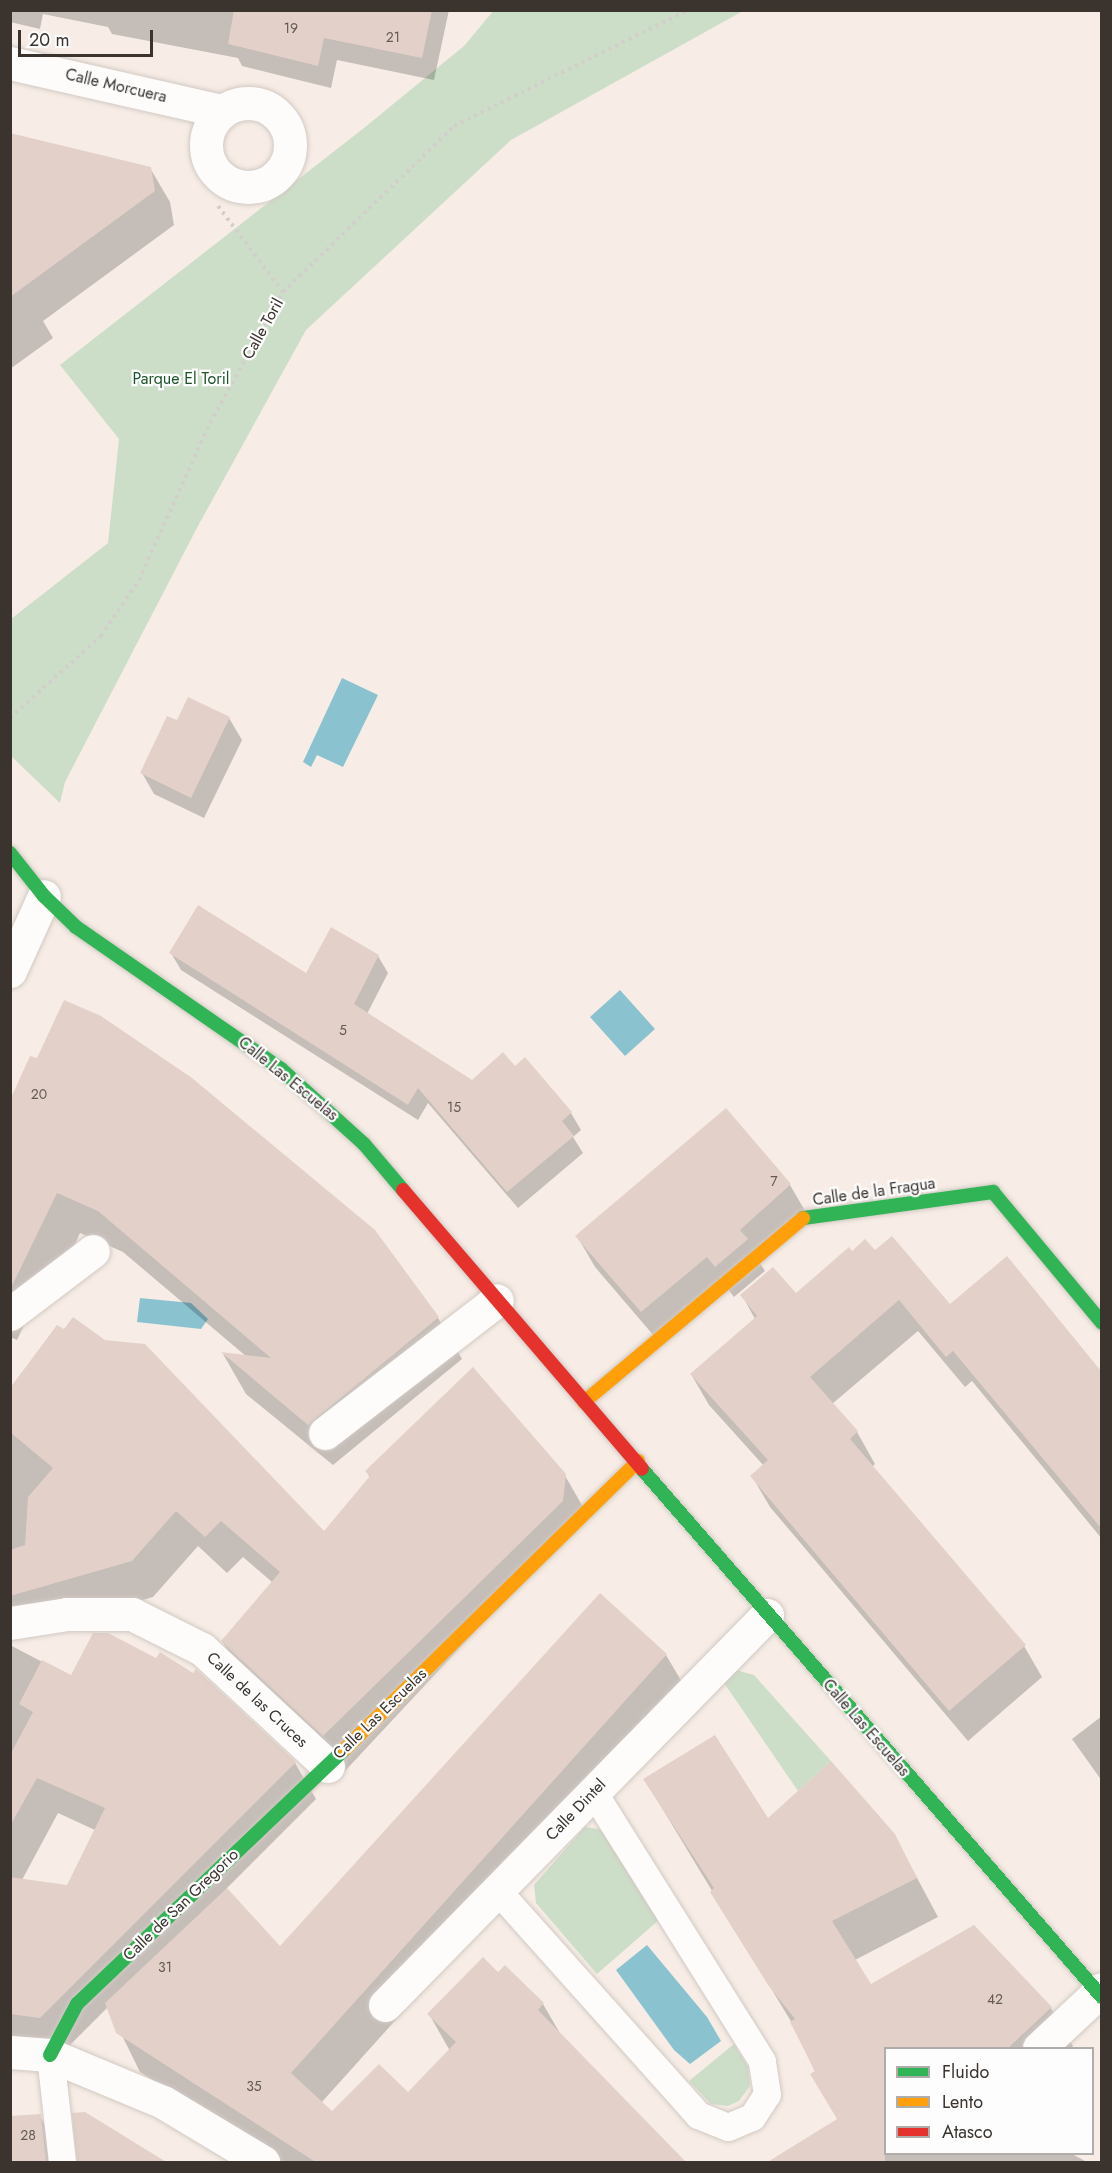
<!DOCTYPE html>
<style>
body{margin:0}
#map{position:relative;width:1112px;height:2173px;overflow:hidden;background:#f7ede6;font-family:Jost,sans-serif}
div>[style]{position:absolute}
.green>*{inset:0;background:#cddec8}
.water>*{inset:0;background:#8ac2d0}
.shadow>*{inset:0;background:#0003}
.building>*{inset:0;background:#e3d1c9}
.path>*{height:4px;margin-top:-2px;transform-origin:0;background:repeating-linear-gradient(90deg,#d1cecb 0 3px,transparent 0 7.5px)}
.roads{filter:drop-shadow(0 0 2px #d1c9c3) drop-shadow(0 0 2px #d1c9c3)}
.lane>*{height:27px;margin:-13.5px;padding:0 13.5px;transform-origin:13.5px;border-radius:13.5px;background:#fefcfb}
.street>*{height:33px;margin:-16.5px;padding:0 16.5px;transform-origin:16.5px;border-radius:16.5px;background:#fefcfb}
.street>.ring{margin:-16.5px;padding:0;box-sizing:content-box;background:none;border:33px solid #fefcfb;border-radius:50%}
.fast>*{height:14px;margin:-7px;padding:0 7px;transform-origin:7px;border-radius:7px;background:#30b455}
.slow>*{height:14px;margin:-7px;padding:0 7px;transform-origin:7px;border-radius:7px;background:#ff9f0a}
.jam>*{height:14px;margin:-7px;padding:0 7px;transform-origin:7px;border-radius:7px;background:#e5322d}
span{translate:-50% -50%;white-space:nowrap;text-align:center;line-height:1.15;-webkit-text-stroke:4.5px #fdfdfd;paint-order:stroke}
.number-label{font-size:14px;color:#645a55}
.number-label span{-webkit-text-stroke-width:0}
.street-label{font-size:16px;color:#3a332e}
.park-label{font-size:16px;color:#1a5428}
.frame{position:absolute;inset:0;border:12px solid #3a332e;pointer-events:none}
.legend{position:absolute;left:884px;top:2047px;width:210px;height:108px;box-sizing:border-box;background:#fdfdfd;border:2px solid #afacaa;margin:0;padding:8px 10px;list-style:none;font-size:18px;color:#3a332e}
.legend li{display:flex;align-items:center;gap:12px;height:30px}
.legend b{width:30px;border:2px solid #afacaa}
.scale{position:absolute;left:18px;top:30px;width:135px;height:27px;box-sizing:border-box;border:3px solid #3a332e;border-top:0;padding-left:8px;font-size:18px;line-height:21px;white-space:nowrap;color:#3a332e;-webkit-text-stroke:4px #fdfdfd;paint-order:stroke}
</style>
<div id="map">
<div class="green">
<i style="clip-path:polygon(494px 10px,743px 11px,511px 140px,306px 330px,198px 526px,65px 782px,60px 803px,11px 756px,11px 619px,108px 543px,119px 439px,60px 365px,364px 128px,464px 46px)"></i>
<i style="clip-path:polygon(736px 1670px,754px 1675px,831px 1761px,798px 1791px,722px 1680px)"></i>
<i style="clip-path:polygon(585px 1827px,599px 1829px,612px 1840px,659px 1920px,597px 1974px,536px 1903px,534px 1885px)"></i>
<i style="clip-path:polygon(734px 2044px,748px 2067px,750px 2086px,739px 2101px,728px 2106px,711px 2104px,689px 2081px)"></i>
</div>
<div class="water">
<i style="clip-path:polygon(342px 678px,378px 695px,343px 767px,317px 755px,311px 767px,303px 762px)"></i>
<i style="clip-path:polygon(620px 990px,655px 1029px,625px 1056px,590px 1017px)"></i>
<i style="clip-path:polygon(140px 1298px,191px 1303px,208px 1319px,201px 1329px,137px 1322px)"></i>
<i style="clip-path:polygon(647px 1945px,707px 2017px,721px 2041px,690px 2064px,674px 2050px,616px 1970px)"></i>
</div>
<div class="shadow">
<i style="clip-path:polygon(10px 10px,449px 10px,434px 80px,337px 60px,331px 88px,242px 66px,238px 58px,112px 34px,108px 27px,43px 14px,40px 29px,10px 22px)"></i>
<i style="clip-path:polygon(10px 137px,150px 168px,170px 202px,174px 225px,43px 321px,53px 338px,10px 369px)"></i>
<i style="clip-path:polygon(229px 718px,242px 740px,204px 818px,154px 794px,142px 773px,177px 722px)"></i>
<i style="clip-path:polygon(331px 929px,378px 956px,388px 973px,367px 1014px,472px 1081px,515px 1068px,525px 1059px,571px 1113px,581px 1130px,573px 1137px,583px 1153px,518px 1208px,428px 1103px,418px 1120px,181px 970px,171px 953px,306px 975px)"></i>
<i style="clip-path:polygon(10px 1102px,374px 1231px,438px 1318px,462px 1359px,333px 1465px,246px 1394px,223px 1354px,247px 1357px,123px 1252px,80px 1233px,48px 1305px,36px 1300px,17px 1340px,10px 1337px)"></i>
<i style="clip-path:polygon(790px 1185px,808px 1216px,758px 1260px,765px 1271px,734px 1297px,726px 1287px,660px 1343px,595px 1267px,577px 1236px)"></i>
<i style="clip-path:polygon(875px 1252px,950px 1306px,1007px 1258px,1102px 1374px,1102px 1539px,972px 1381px,965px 1387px,918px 1331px,832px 1404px,857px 1432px,875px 1464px,872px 1467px,1024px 1646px,1042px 1677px,968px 1741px,770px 1507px,752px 1476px,764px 1466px,709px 1405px,691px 1374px,755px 1319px,742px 1295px,795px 1295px,852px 1253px)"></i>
<i style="clip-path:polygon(10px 1402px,324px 1533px,370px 1478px,367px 1472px,564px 1474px,586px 1512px,345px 1771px,244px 1677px,222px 1641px,272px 1582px,243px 1557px,227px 1573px,198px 1546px,153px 1597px,10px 1639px)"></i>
<i style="clip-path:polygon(evenodd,600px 1595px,666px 1655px,689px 1694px,321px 2103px,332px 2113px,408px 2095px,450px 2051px,429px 2014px,498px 1974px,543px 2004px,564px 2040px,685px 2162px,278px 2162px,140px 2072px,108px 2007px,61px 2054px,10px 2047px,10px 1645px,71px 1677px,295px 1763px,316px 1799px,226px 1889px,280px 1949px,600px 1595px,58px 1813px,95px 1830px,68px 1887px,22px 1880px,58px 1813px)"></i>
<i style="clip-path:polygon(1102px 1716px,1102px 1781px,1072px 1739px)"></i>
<i style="clip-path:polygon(645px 1780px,767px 1821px,894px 1835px,938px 1917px,855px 1960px,871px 1986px,1051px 2008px,1073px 2046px,1071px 2048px,886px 2048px,886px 2154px,1072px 2154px,1087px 2162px,769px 2162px,838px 2120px,792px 2023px)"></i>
<i style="clip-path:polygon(40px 2116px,64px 2162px,10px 2162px)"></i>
</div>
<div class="building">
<i style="clip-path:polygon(234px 10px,432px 10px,422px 58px,324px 38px,318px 66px,228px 44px)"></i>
<i style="clip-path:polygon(10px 133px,151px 167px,155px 191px,10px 297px)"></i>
<i style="clip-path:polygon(188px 697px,230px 717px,191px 798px,140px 773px,167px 716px,177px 720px)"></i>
<i style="clip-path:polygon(198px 905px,306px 973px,331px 927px,379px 955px,354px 1004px,472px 1080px,503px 1052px,515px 1066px,525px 1057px,572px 1112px,562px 1121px,574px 1136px,507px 1192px,418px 1088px,408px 1105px,169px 953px)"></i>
<i style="clip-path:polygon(64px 1000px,101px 1016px,192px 1078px,375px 1230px,439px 1317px,308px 1425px,221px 1352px,271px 1358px,98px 1211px,57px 1193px,10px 1290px,10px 1100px,30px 1056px,37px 1058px)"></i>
<i style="clip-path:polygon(726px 1108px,791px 1184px,740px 1230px,748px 1239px,715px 1267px,707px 1257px,641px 1312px,575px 1236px)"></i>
<i style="clip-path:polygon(892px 1236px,950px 1304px,1007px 1256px,1101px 1371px,1101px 1528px,953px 1351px,946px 1357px,899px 1300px,810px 1377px,858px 1431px,850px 1439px,1026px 1645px,949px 1711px,750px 1476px,768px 1460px,690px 1374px,757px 1316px,740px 1295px,773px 1267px,796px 1293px,849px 1247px,852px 1251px,865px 1239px,875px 1250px)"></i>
<i style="clip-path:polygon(73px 1317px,105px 1340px,145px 1344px,324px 1531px,370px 1476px,365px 1471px,473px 1367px,566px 1474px,563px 1501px,323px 1736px,221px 1641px,280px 1572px,221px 1521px,205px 1537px,176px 1511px,132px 1561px,10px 1596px,10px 1550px,25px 1545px,28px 1497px,53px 1468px,10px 1432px,10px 1388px,57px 1325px,64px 1329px)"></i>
<i style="clip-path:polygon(600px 1593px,667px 1654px,291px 2073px,332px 2111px,379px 2064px,408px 2092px,456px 2042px,427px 2014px,483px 1957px,498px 1972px,505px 1965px,544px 2003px,538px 2010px,687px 2163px,317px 2163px,116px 2033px,105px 2003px,227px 1888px,280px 1946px)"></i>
<i style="clip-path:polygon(93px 1633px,108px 1633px,156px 1658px,160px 1652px,193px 1673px,196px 1669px,296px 1762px,40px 2018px,10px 2014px,10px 1877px,67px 1885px,105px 1808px,37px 1778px,10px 1826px,10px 1755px,33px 1712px,19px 1704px,42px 1660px,71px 1675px)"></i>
<i style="clip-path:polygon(715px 1735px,768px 1818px,831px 1761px,895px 1834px,917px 1878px,832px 1921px,871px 1984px,974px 1925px,1052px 2007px,1007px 2049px,885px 2049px,885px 2163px,766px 2163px,837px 2119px,810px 2074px,815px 2071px,790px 2022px,795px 2019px,768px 1985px,710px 1892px,714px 1888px,643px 1779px)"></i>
<i style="clip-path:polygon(85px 2112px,168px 2163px,77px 2163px,72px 2113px)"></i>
<i style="clip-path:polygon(41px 2114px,46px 2163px,10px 2163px,10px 2116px)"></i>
</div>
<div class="path">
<i style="left:218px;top:206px;width:108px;rotate:52.9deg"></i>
<i style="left:10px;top:718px;width:122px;rotate:-42deg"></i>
<i style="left:101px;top:636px;width:68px;rotate:-55.8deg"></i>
<i style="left:139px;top:580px;width:172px;rotate:-65.7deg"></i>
<i style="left:210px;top:423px;width:150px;rotate:-60.9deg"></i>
<i style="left:283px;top:292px;width:238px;rotate:-44.1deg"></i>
<i style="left:454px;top:126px;width:261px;rotate:-26.4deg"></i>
</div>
<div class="roads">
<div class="lane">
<i style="left:497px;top:1890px;width:302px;rotate:48.2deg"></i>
<i style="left:698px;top:2115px;width:32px;rotate:22deg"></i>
<i style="left:728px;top:2127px;width:26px;rotate:-23deg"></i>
<i style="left:752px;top:2117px;width:27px;rotate:-57deg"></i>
<i style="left:767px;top:2094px;width:33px;rotate:-99deg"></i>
<i style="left:762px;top:2061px;width:318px;rotate:-122.1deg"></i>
<i style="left:50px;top:2055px;width:108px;rotate:83.6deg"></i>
</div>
<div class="street">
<i style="left:10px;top:63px;width:216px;rotate:12.8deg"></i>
<i class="ring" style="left:206px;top:103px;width:51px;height:51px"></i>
<i style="left:10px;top:971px;width:82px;rotate:-65.6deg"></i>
<i style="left:10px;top:1314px;width:104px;rotate:-37.2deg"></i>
<i style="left:325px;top:1433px;width:217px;rotate:-37.7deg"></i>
<i style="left:10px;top:1623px;width:58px;rotate:-9deg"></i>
<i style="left:67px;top:1614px;width:65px"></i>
<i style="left:132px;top:1614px;width:78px;rotate:26.6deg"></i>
<i style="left:202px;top:1649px;width:172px;rotate:42.9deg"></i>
<i style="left:385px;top:2005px;width:546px;rotate:-45.59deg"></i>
<i style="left:1039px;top:2048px;width:86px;rotate:-43.1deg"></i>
<i style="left:10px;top:2052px;width:40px;rotate:4.3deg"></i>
<i style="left:50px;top:2055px;width:122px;rotate:22.6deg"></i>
<i style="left:163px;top:2102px;width:117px;rotate:31deg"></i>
</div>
<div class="fast">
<i style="left:10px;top:853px;width:55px;rotate:51.7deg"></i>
<i style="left:44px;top:896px;width:45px;rotate:44.1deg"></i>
<i style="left:76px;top:927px;width:249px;rotate:34.7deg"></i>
<i style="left:281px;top:1069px;width:112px;rotate:42.1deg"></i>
<i style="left:364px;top:1144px;width:60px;rotate:49.7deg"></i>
<i style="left:803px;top:1218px;width:192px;rotate:-7.8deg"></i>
<i style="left:993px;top:1192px;width:170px;rotate:50.2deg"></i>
<i style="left:642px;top:1469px;width:700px;rotate:48.94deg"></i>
<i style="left:50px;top:2055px;width:58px;rotate:-62.1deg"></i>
<i style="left:77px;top:2004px;width:370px;rotate:-43.6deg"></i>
</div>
<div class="slow">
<i style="left:584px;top:1402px;width:286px;rotate:-40deg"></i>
<i style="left:345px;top:1749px;width:411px;rotate:-44.5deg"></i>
</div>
<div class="jam">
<i style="left:403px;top:1190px;width:367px;rotate:49.4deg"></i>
</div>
</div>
<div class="number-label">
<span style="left:291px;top:28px">19</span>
<span style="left:393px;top:37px">21</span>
<span style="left:343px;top:1030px">5</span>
<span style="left:39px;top:1094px">20</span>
<span style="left:454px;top:1107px">15</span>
<span style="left:774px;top:1181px">7</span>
<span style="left:165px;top:1967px">31</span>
<span style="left:995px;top:1999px">42</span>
<span style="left:254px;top:2086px">35</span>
<span style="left:28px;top:2135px">28</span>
</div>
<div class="street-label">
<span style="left:116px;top:86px;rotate:13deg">Calle Morcuera</span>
<span style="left:263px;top:329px;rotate:-61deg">Calle Toril</span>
<span style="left:288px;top:1079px;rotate:39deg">Calle Las Escuelas</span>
<span style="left:874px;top:1192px;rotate:-8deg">Calle de la Fragua</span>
<span style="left:257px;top:1700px;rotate:43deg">Calle de las Cruces</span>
<span style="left:380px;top:1714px;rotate:-44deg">Calle Las Escuelas</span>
<span style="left:866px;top:1728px;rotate:49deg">Calle Las Escuelas</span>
<span style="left:576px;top:1810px;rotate:-46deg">Calle Dintel</span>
<span style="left:181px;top:1905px;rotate:-44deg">Calle de San Gregorio</span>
</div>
<div class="park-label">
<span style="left:181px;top:379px">Parque El Toril</span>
</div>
<div class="frame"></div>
<ul class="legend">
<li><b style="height:8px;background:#30b455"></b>Fluido</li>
<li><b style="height:8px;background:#ff9f0a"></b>Lento</li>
<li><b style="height:8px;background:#e5322d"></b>Atasco</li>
</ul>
<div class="scale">20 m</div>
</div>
